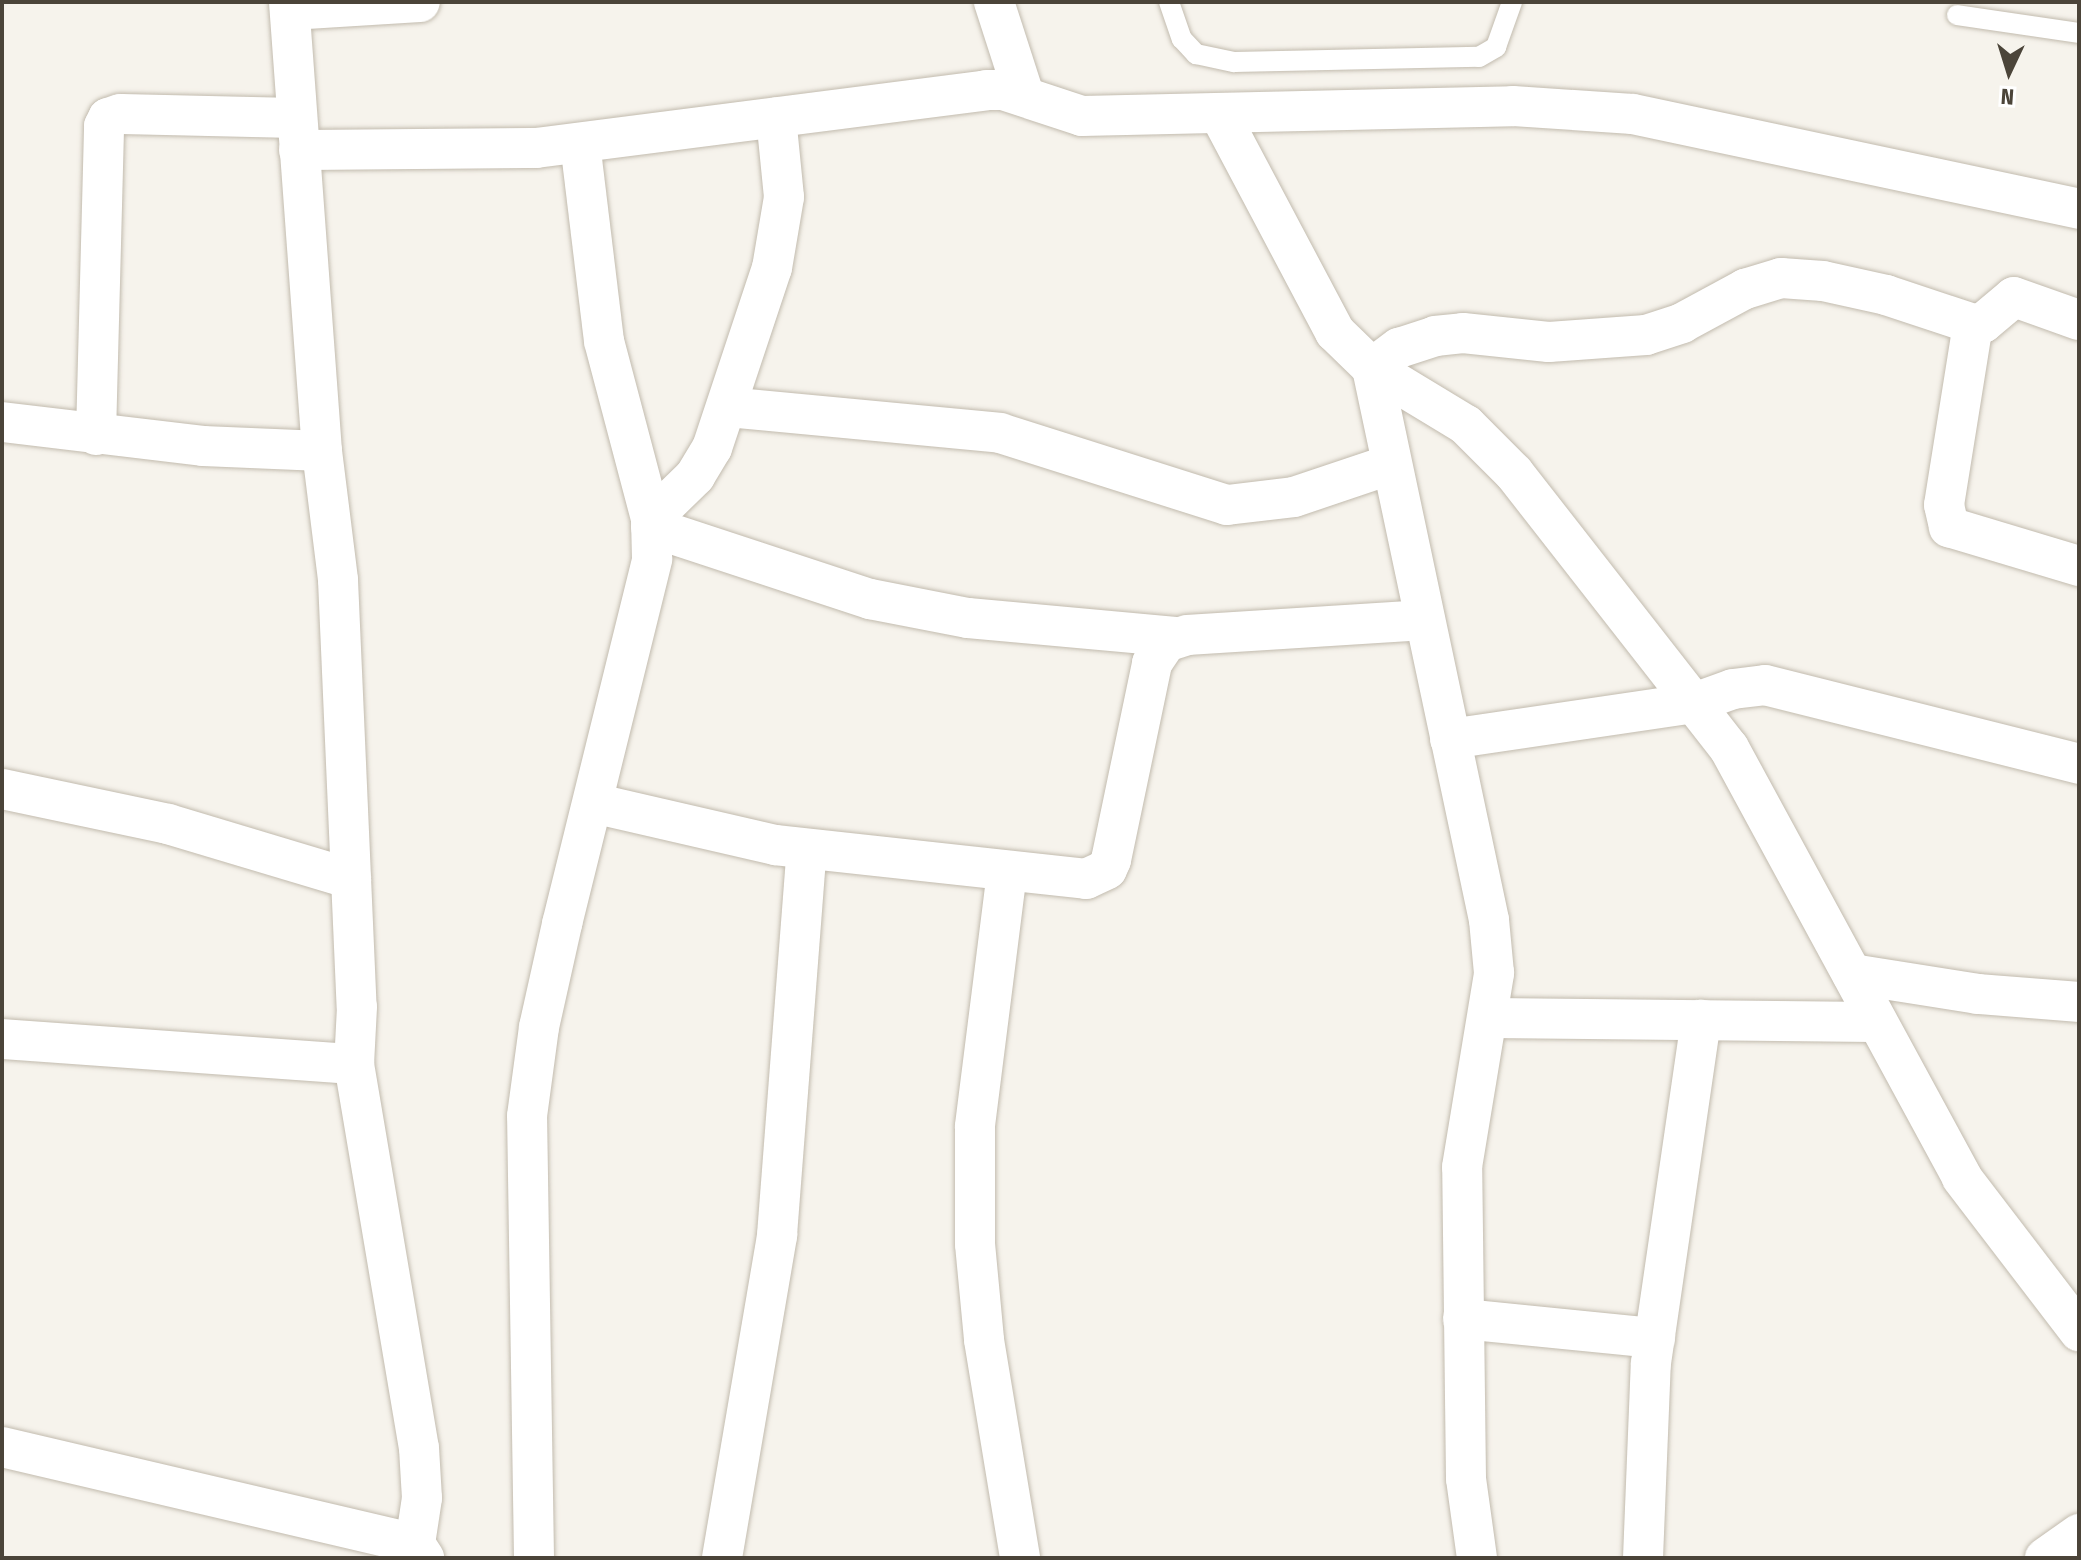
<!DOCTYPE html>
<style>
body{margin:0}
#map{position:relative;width:2081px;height:1560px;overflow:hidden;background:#f6f3ec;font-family:"Fira Sans Condensed",sans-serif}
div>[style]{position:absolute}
.roads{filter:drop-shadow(0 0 2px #c2bbae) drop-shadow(0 0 2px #c2bbae)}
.service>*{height:20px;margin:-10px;padding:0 10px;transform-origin:10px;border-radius:10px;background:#fff}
.minor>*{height:40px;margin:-20px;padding:0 20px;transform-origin:20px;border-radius:20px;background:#fff}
span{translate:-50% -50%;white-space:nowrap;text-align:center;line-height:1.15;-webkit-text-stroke:6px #fff;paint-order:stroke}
.frame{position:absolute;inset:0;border:4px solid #4b4439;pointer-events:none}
.north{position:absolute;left:1969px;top:32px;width:80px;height:80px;-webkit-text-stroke:6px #fff;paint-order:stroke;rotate:184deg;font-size:22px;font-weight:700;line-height:32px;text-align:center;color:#4b4439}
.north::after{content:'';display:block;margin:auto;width:28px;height:36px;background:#4b4439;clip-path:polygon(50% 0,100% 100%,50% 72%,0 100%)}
</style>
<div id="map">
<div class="roads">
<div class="service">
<i style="left:1169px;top:2px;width:39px;rotate:71deg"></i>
<i style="left:1182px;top:39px;width:21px;rotate:47deg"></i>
<i style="left:1196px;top:54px;width:39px;rotate:12deg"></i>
<i style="left:1234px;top:62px;width:245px;rotate:-1.2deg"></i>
<i style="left:1479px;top:57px;width:20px;rotate:-30deg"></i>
<i style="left:1496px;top:47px;width:48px;rotate:-70.4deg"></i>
<i style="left:1957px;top:15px;width:123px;rotate:8.4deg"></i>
</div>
<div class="minor">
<i style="left:289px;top:2px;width:450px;rotate:85.8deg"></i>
<i style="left:322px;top:451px;width:130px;rotate:82.9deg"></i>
<i style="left:338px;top:580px;width:427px;rotate:87.5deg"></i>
<i style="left:357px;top:1007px;width:57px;rotate:93deg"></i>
<i style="left:354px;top:1064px;width:389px;rotate:80.4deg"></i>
<i style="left:419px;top:1448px;width:50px;rotate:86.6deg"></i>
<i style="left:422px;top:1498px;width:47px;rotate:98.7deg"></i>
<i style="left:415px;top:1544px;width:17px;rotate:123deg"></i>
<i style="left:994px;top:2px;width:98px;rotate:72.1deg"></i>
<i style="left:290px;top:10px;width:130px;rotate:-3.5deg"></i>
<i style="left:1219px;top:113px;width:248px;rotate:62.1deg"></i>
<i style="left:1335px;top:332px;width:52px;rotate:44.2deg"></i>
<i style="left:1372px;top:368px;width:110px;rotate:31.2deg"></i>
<i style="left:1466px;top:425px;width:68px;rotate:45deg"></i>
<i style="left:1514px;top:473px;width:349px;rotate:52deg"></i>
<i style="left:1729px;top:748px;width:489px;rotate:61.5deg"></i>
<i style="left:1962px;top:1178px;width:193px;rotate:52.6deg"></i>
<i style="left:299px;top:150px;width:237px;rotate:-0.5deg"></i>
<i style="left:536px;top:148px;width:454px;rotate:-7.3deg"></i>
<i style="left:986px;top:90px;width:17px"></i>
<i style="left:1003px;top:90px;width:83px;rotate:18.2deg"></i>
<i style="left:1082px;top:116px;width:431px;rotate:-1.3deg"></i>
<i style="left:1513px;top:106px;width:120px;rotate:3.8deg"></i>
<i style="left:1633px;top:114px;width:456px;rotate:12deg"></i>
<i style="left:1973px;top:324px;width:183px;rotate:99.1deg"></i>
<i style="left:1944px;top:505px;width:23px;rotate:77deg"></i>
<i style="left:1949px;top:527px;width:136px;rotate:16.7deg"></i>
<i style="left:727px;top:407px;width:274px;rotate:5.4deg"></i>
<i style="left:1000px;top:433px;width:238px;rotate:17.6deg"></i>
<i style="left:1227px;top:505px;width:67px;rotate:-6.8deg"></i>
<i style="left:1294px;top:497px;width:103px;rotate:-18.6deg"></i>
<i style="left:2px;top:422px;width:202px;rotate:6.8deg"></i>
<i style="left:203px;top:446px;width:119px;rotate:2.4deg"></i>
<i style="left:96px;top:435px;width:309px;rotate:-88.5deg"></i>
<i style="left:104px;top:126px;width:9px;rotate:-63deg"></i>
<i style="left:108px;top:118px;width:13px;rotate:-18deg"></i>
<i style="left:120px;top:114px;width:177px;rotate:1.3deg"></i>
<i style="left:651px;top:519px;width:62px;rotate:-44.3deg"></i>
<i style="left:695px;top:476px;width:33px;rotate:-59deg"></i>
<i style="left:712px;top:448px;width:190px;rotate:-71.6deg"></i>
<i style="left:772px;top:268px;width:72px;rotate:-80.4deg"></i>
<i style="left:784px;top:197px;width:80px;rotate:-95.7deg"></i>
<i style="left:651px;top:527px;width:231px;rotate:18.2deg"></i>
<i style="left:870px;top:599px;width:100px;rotate:11deg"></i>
<i style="left:968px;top:618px;width:208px;rotate:5.2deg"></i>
<i style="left:1450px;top:739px;width:247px;rotate:-8.4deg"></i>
<i style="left:1694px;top:703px;width:41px;rotate:-19.7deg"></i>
<i style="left:1733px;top:689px;width:32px;rotate:-7deg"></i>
<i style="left:1765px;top:685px;width:324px;rotate:14.1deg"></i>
<i style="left:2px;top:789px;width:170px;rotate:11.9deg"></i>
<i style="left:168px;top:824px;width:191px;rotate:16.7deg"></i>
<i style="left:593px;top:803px;width:187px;rotate:13deg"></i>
<i style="left:775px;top:845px;width:313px;rotate:6.2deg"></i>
<i style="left:1086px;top:879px;width:23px;rotate:-25deg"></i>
<i style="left:1107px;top:869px;width:10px;rotate:-66deg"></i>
<i style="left:1111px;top:860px;width:201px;rotate:-78.2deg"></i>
<i style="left:1152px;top:663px;width:25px;rotate:-56deg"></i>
<i style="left:1166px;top:642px;width:22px;rotate:-18deg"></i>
<i style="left:1187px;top:635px;width:238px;rotate:-3.6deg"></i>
<i style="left:1007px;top:872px;width:257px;rotate:97.2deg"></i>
<i style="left:975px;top:1127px;width:117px;rotate:90deg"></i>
<i style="left:975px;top:1244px;width:96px;rotate:84.6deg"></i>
<i style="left:984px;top:1340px;width:221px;rotate:80.6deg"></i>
<i style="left:1852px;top:974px;width:128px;rotate:9deg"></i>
<i style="left:1978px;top:994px;width:101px;rotate:4.5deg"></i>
<i style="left:1488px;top:1018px;width:389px;rotate:0.6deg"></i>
<i style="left:2px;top:1039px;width:353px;rotate:4.1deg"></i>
<i style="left:1463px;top:1319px;width:193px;rotate:5.7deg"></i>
<i style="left:2px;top:1447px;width:424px;rotate:13.2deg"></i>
<i style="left:415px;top:1544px;width:17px;rotate:57deg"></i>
<i style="left:534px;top:1558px;width:442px;rotate:-90.9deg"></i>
<i style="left:527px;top:1116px;width:90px;rotate:-82.3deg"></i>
<i style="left:539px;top:1027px;width:106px;rotate:-77.4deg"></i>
<i style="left:562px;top:924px;width:376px;rotate:-76.1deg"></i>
<i style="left:652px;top:559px;width:40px;rotate:-91.4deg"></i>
<i style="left:651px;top:519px;width:184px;rotate:-104.8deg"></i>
<i style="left:604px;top:341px;width:199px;rotate:-96.9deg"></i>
<i style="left:722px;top:1558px;width:328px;rotate:-80.3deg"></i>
<i style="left:777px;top:1235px;width:387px;rotate:-85.6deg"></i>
<i style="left:1477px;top:1558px;width:80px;rotate:-97.9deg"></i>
<i style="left:1466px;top:1479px;width:312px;rotate:-90.7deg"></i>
<i style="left:1462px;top:1167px;width:197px;rotate:-80.6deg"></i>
<i style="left:1494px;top:973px;width:53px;rotate:-95.4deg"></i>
<i style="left:1489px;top:920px;width:564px;rotate:-101.97deg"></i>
<i style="left:1372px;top:368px;width:34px;rotate:-37deg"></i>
<i style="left:1399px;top:348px;width:38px;rotate:-18deg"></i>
<i style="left:1435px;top:336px;width:28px;rotate:-6deg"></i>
<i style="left:1463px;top:333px;width:86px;rotate:6deg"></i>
<i style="left:1549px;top:342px;width:97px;rotate:-4.1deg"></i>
<i style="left:1646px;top:335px;width:38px;rotate:-18deg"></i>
<i style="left:1682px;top:323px;width:72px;rotate:-28.4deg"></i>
<i style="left:1745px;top:289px;width:38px;rotate:-17deg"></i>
<i style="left:1781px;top:278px;width:42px;rotate:4.1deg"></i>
<i style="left:1823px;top:281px;width:65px;rotate:12.5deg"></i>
<i style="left:1886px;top:295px;width:92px;rotate:18.4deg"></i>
<i style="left:1973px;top:324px;width:10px;rotate:-6deg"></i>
<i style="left:1983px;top:323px;width:40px;rotate:-40deg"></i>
<i style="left:2014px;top:297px;width:69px;rotate:19.5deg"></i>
<i style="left:1643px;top:1558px;width:195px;rotate:-87.7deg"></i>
<i style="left:1651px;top:1363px;width:347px;rotate:-81.7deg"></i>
<i style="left:2045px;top:1558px;width:42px;rotate:-35.2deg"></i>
</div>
</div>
<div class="frame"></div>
<div class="north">N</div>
</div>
